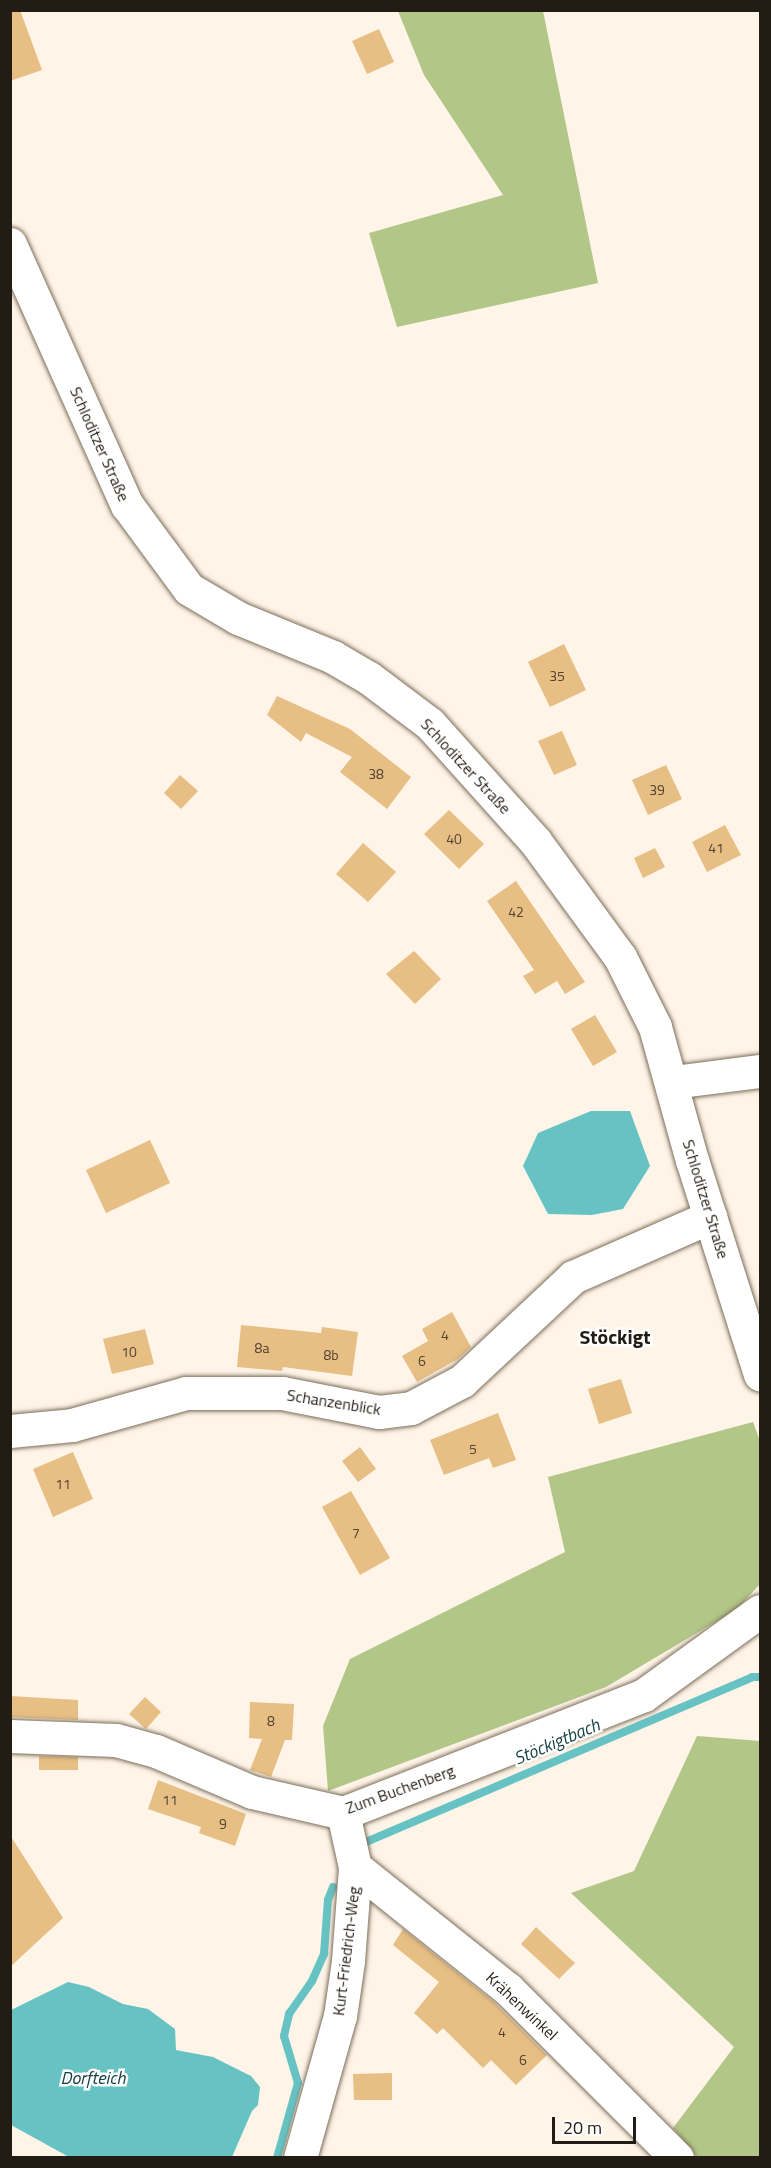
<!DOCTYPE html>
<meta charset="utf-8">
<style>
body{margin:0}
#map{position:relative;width:771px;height:2168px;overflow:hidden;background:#fef4e7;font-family:"Titillium Web",sans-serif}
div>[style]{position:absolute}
.forest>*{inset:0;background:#b2c687}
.water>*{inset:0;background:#67c3c3}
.stream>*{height:8px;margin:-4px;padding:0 4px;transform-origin:4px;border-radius:4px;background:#67c3c3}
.building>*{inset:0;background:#e7be84}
.roads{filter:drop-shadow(0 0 2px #7c6e5a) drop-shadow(0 0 2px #7c6e5a)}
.minor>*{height:33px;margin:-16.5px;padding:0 16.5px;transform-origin:16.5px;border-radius:16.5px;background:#fff}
span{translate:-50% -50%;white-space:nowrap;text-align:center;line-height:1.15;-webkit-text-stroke:5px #fff;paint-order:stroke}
.number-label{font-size:14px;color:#534430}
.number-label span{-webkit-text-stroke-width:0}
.street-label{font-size:16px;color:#221c14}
.water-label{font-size:18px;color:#174243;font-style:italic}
.quarter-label{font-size:20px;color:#221c14;font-weight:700}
.frame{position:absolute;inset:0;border:12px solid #221c14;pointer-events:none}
.scale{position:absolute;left:552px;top:2117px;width:84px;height:27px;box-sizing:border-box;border:3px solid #221c14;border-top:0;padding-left:8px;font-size:18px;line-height:21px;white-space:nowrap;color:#221c14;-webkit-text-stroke:4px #fff;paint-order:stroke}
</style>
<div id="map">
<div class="forest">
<i style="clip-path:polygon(398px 11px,543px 11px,598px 283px,397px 327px,369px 233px,503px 195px,424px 75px)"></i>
<i style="clip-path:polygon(753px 1422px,760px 1441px,760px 1584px,737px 1609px,606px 1687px,328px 1791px,323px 1726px,350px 1659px,565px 1552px,548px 1477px)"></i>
<i style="clip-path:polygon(697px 1736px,760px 1741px,760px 2157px,697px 2157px,673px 2128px,734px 2047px,571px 1893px,634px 1871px)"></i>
</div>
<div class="water">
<i style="clip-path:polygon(591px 1111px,630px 1111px,650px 1166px,623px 1209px,592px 1215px,548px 1214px,523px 1166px,538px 1133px)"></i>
<i style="clip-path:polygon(68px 1982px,89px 1987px,123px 2004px,148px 2009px,175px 2029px,176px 2050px,213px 2057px,251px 2076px,260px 2087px,258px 2105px,252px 2111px,232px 2157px,69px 2157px,11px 2125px,11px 2010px)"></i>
</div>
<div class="stream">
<i style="left:366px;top:1842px;width:420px;rotate:-23.1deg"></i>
<i style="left:752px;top:1677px;width:8px"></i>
<i style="left:277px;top:2158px;width:78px;rotate:-74.4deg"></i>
<i style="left:298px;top:2083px;width:49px;rotate:-106.6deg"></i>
<i style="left:284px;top:2036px;width:23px;rotate:-77deg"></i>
<i style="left:289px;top:2014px;width:40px;rotate:-55.1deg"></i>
<i style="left:312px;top:1981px;width:30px;rotate:-66deg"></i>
<i style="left:324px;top:1954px;width:54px;rotate:-85.8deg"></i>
<i style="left:328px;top:1900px;width:14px;rotate:-69deg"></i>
</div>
<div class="building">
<i style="clip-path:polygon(10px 10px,20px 10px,42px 70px,10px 81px)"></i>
<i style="clip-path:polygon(379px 29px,394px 62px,367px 74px,352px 41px)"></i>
<i style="clip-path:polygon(564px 644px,586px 690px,550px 707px,528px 662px)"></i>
<i style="clip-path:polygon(277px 696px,350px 729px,411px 777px,387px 809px,340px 772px,352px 757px,306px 733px,301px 742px,267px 715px)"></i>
<i style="clip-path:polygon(562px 731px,577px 765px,554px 775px,538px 741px)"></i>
<i style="clip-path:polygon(666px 765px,682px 799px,648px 815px,632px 780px)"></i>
<i style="clip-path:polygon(180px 775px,198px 791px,181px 809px,164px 793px)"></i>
<i style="clip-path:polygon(449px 810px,484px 844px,459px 869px,424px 834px)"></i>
<i style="clip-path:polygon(725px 825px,741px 855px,707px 872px,692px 842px)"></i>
<i style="clip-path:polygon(363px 843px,396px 872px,368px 902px,336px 874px)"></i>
<i style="clip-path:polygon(655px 848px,665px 867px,643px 878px,634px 858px)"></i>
<i style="clip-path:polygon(516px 881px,585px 982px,565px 994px,557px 981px,535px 994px,523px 976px,534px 970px,487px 901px)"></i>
<i style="clip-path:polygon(414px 951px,441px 979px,415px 1004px,386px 974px)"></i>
<i style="clip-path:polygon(595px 1015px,617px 1052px,593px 1066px,571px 1029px)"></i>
<i style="clip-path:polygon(150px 1140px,170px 1183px,106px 1213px,86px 1170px)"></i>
<i style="clip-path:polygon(452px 1312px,471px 1347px,458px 1359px,417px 1382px,402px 1356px,428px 1341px,422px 1329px)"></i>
<i style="clip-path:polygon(241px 1325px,321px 1333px,322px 1327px,358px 1332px,352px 1376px,283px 1367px,282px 1371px,237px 1367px)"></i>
<i style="clip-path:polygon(145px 1329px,154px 1364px,112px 1374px,103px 1339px)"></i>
<i style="clip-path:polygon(621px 1379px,632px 1413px,599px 1424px,588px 1389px)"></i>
<i style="clip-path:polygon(498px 1413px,516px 1460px,493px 1468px,489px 1458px,444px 1475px,430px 1440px)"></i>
<i style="clip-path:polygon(360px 1447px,376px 1469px,358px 1482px,342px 1461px)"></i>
<i style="clip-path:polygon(73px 1452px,93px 1499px,53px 1517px,33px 1469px)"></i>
<i style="clip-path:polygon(351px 1491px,390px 1558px,360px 1575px,322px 1507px)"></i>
<i style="clip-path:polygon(10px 1696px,78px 1700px,78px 1720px,10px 1717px)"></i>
<i style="clip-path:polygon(145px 1697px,161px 1712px,146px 1729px,129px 1714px)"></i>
<i style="clip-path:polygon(250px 1702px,294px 1704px,292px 1740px,285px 1740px,271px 1777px,250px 1770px,262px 1739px,249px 1738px)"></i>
<i style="clip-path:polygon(39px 1756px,78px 1757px,78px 1770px,39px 1770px)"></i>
<i style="clip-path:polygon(158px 1780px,246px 1814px,235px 1846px,199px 1833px,201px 1827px,148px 1809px)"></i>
<i style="clip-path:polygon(10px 1835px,63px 1918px,10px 1967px)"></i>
<i style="clip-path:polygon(536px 1927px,575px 1963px,559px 1979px,521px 1944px)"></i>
<i style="clip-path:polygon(403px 1929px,495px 2003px,547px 2055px,516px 2085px,491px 2060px,483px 2068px,443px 2028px,437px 2034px,414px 2013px,439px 1982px,393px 1945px)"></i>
<i style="clip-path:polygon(392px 2073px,392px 2100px,354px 2100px,353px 2074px)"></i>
</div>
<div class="roads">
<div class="minor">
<i style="left:10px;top:244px;width:286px;rotate:65.9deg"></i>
<i style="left:127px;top:505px;width:104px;rotate:53.6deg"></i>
<i style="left:189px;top:589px;width:57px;rotate:30.6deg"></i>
<i style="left:238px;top:618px;width:103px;rotate:22.3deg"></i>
<i style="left:333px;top:657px;width:42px;rotate:30.3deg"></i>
<i style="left:369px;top:678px;width:76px;rotate:37deg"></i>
<i style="left:430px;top:724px;width:157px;rotate:48.1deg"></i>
<i style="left:535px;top:841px;width:144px;rotate:53.8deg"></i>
<i style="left:620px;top:957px;width:78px;rotate:63.4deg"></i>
<i style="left:655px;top:1027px;width:138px;rotate:74.5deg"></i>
<i style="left:692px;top:1160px;width:225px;rotate:72.4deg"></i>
<i style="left:673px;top:1082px;width:88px;rotate:-7.2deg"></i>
<i style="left:10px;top:1431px;width:62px;rotate:-5.5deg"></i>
<i style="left:72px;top:1425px;width:118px;rotate:-15.7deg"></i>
<i style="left:186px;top:1393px;width:96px"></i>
<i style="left:282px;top:1393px;width:99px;rotate:11.1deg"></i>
<i style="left:379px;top:1412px;width:32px;rotate:-7deg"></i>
<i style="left:411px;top:1408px;width:58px;rotate:-27.9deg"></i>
<i style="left:462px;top:1381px;width:152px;rotate:-43.1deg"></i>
<i style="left:573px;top:1277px;width:150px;rotate:-23.7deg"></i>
<i style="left:10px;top:1736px;width:106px;rotate:2.2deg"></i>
<i style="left:116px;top:1740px;width:41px;rotate:15.4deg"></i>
<i style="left:156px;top:1751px;width:104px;rotate:23.1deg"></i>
<i style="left:252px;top:1792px;width:93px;rotate:13deg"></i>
<i style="left:343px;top:1813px;width:323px;rotate:-21.4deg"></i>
<i style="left:644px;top:1695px;width:143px;rotate:-35.9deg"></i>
<i style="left:355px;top:1867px;width:196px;rotate:38.6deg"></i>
<i style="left:508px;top:1989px;width:239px;rotate:45deg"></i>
<i style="left:300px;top:2158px;width:148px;rotate:-74.3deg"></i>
<i style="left:340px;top:2016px;width:56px;rotate:-81.7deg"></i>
<i style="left:348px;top:1961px;width:94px;rotate:-85.7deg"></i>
<i style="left:355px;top:1867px;width:55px;rotate:-102.5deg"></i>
</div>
</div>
<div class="number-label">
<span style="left:557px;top:676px">35</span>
<span style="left:376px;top:774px">38</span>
<span style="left:657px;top:790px">39</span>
<span style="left:454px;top:839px">40</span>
<span style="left:716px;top:848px">41</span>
<span style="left:516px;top:912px">42</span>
<span style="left:445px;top:1335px">4</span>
<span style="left:262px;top:1348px">8a</span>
<span style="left:129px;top:1352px">10</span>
<span style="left:331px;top:1355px">8b</span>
<span style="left:422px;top:1361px">6</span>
<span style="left:473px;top:1449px">5</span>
<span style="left:63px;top:1484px">11</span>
<span style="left:356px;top:1533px">7</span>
<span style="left:271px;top:1721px">8</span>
<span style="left:170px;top:1800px">11</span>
<span style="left:223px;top:1824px">9</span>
<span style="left:502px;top:2032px">4</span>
<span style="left:523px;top:2060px">6</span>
</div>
<div class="street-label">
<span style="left:100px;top:444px;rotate:66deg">Schloditzer Straße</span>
<span style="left:466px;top:766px;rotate:47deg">Schloditzer Straße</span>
<span style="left:706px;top:1199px;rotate:73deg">Schloditzer Straße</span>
<span style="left:334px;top:1402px;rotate:9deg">Schanzenblick</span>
<span style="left:400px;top:1789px;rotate:-20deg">Zum Buchenberg</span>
<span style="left:346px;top:1951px;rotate:-83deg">Kurt-Friedrich-Weg</span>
<span style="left:522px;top:2006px;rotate:43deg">Krähenwinkel</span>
</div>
<div class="water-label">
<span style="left:557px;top:1742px;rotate:-23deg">Stöckigtbach</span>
<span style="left:93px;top:2078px">Dorfteich</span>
</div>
<div class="quarter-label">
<span style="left:615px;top:1336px">Stöckigt</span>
</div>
<div class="frame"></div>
<div class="scale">20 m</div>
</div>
